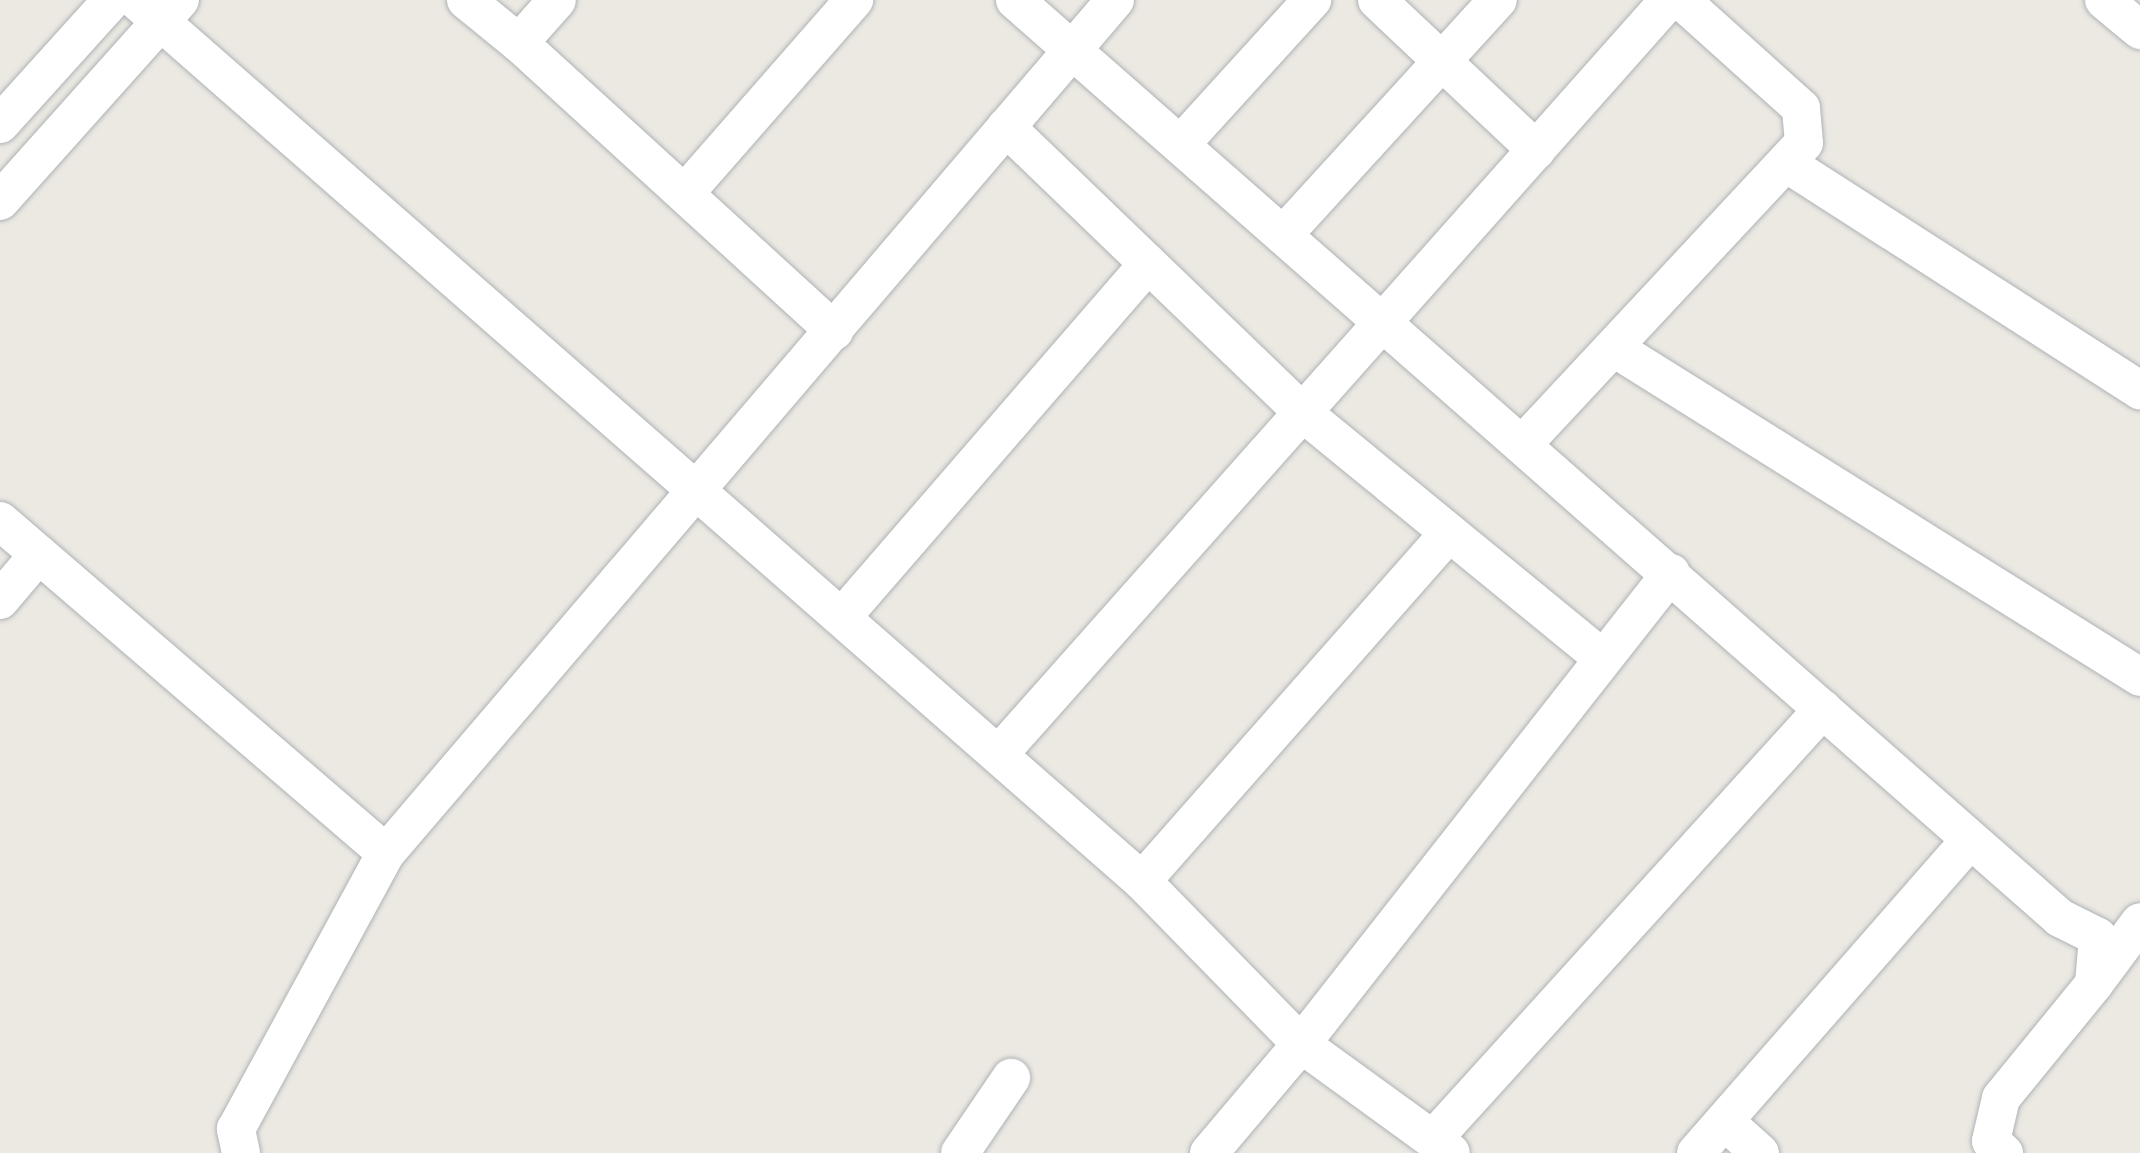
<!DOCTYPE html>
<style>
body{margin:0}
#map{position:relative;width:2140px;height:1153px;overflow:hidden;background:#ebe9e2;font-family:"Asap Condensed",sans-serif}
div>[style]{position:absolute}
.roads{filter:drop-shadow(0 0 2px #afb2b6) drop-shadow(0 0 2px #afb2b6)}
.street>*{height:38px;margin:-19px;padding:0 19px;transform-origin:19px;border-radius:19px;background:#fff}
.secondary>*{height:38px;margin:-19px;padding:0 19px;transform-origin:19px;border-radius:19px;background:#fff}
span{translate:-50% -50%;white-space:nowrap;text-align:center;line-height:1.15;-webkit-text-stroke:5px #fff;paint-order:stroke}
</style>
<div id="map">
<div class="roads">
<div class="street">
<i style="left:136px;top:0;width:1337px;rotate:41.21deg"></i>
<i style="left:1142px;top:881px;width:228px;rotate:45.7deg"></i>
<i style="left:1301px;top:1044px;width:185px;rotate:36deg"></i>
<i style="left:466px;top:0;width:68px;rotate:39.1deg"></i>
<i style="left:519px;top:43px;width:427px;rotate:42.4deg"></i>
<i style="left:1015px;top:0;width:1391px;rotate:41.3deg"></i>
<i style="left:2060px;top:918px;width:42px;rotate:26.6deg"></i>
<i style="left:2098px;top:937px;width:47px;rotate:94.9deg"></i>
<i style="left:2094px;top:984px;width:147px;rotate:129.2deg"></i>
<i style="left:2001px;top:1098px;width:44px;rotate:103.1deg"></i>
<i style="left:1991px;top:1141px;width:18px;rotate:43deg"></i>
<i style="left:1377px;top:0;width:219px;rotate:43.3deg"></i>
<i style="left:2104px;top:0;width:47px;rotate:39.8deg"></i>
<i style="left:519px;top:43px;width:57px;rotate:-48.5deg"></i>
<i style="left:1006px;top:127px;width:412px;rotate:43.9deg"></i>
<i style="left:1303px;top:413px;width:385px;rotate:39.3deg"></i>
<i style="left:1181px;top:144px;width:195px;rotate:-47.7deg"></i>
<i style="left:1786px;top:163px;width:421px;rotate:32.7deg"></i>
<i style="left:685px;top:193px;width:257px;rotate:-48.8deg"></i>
<i style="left:1284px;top:234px;width:317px;rotate:-47.6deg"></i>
<i style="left:1614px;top:348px;width:620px;rotate:32.02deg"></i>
<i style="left:1522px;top:445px;width:413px;rotate:-47deg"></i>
<i style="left:1804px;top:143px;width:35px;rotate:-95deg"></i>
<i style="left:1801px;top:108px;width:161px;rotate:-138deg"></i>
<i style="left:0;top:521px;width:509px;rotate:40.7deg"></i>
<i style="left:386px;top:853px;width:1122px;rotate:-49.48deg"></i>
<i style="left:0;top:600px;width:60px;rotate:-49.7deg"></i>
<i style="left:843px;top:616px;width:466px;rotate:-49.1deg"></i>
<i style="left:999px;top:754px;width:1009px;rotate:-48.38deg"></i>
<i style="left:1142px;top:881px;width:464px;rotate:-48.6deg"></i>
<i style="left:2094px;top:984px;width:77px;rotate:-53.4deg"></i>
<i style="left:1724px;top:1121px;width:48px;rotate:41.6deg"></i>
<i style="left:1434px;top:1138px;width:579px;rotate:-47.8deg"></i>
<i style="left:241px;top:1153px;width:25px;rotate:-102deg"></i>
<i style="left:236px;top:1129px;width:314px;rotate:-61.5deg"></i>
<i style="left:960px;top:1153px;width:91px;rotate:-55.8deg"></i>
<i style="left:1209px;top:1153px;width:143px;rotate:-49.8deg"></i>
<i style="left:1301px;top:1044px;width:599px;rotate:-51.85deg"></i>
<i style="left:1696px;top:1153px;width:416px;rotate:-48.8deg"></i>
</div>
<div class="secondary">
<i style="left:0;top:124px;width:167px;rotate:-47.9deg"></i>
<i style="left:0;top:201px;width:270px;rotate:-48.2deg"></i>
</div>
</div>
</div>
